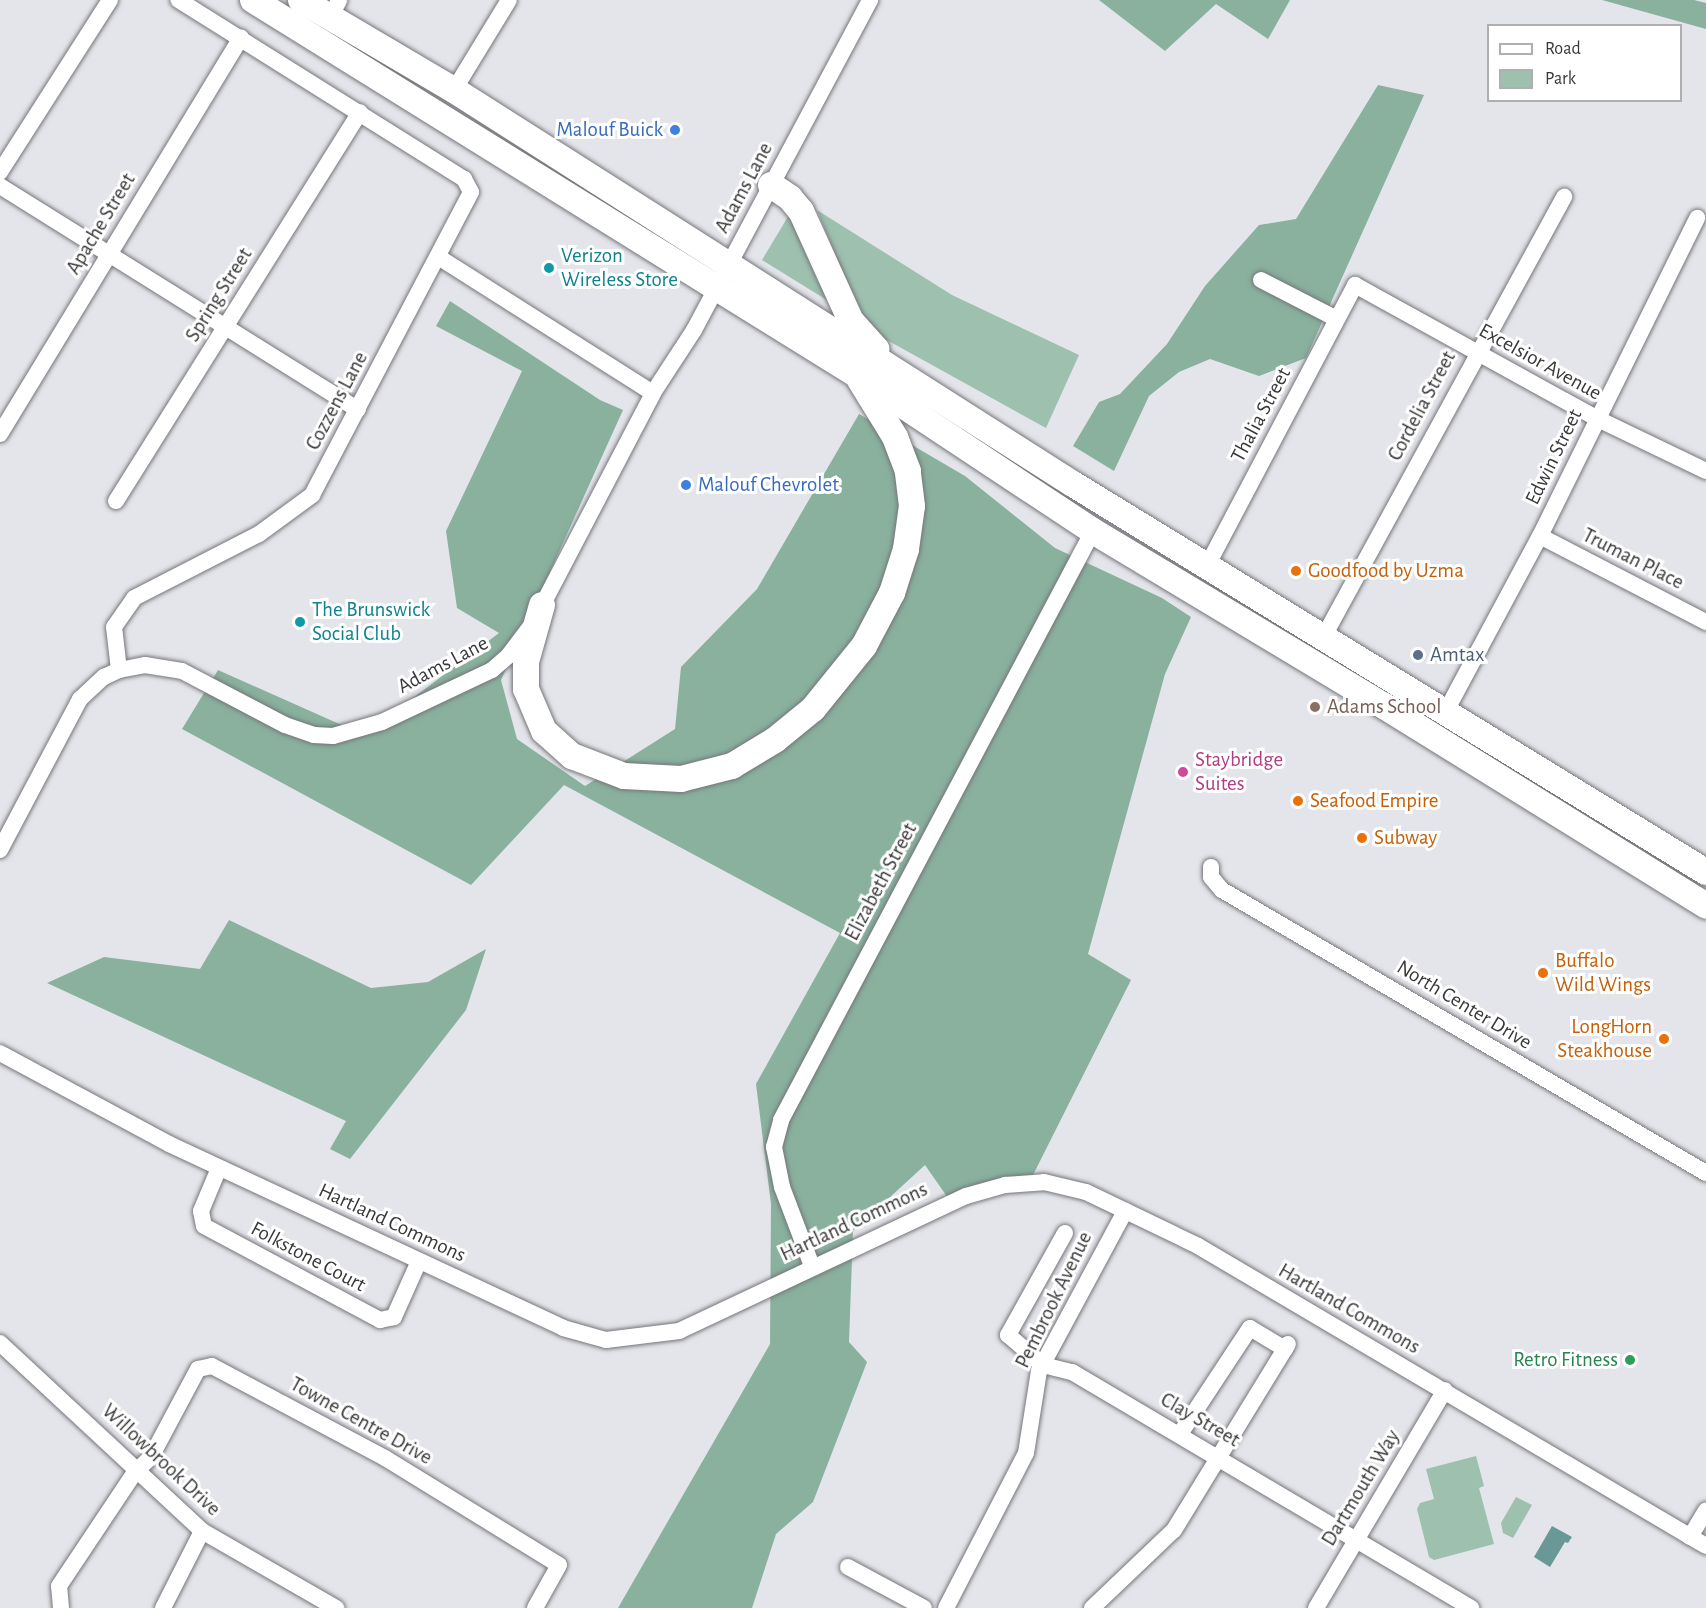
<!DOCTYPE html>
<style>
body{margin:0}
#map{position:relative;width:1706px;height:1608px;overflow:hidden;background:#e4e5ea;font-family:"Alegreya Sans",sans-serif}
div>[style]{position:absolute}
.green>*{inset:0;background:#9dc0af}
.forest>*{inset:0;background:#89b19e}
.water>*{inset:0;background:#699897}
.roads{filter:drop-shadow(0 0 2px #75767b) drop-shadow(0 0 2px #75767b)}
.minor>*{height:16px;margin:-8px;padding:0 8px;transform-origin:8px;border-radius:8px;background:#fff}
.highway>*{height:26px;margin:-13px;padding:0 13px;transform-origin:13px;border-radius:13px;background:#fff}
.dots>*{width:16px;height:16px;translate:-50% -50%;box-sizing:border-box;border:3px solid #fff;border-radius:50%}
span{translate:-50% -50%;white-space:nowrap;text-align:center;line-height:1.15;-webkit-text-stroke:6px #fff;paint-order:stroke}
.shop-label{font-size:21px;color:#366cbe}
.right{translate:-100% -50%;text-align:right}
.left{translate:0 -50%;text-align:left}
.street-label{font-size:21px;color:#38383a}
.culture-label{font-size:21px;color:#0d838f}
.food-label{font-size:21px;color:#c56008}
.service-label{font-size:21px;color:#4e5e75}
.education-label{font-size:21px;color:#785e54}
.hotel-label{font-size:21px;color:#b23c85}
.leisure-label{font-size:21px;color:#27864d}
.legend{position:absolute;left:1487px;top:24px;width:195px;height:78px;box-sizing:border-box;background:#fff;border:2px solid #afafb0;margin:0;padding:8px 10px;list-style:none;font-size:18px;color:#38383a}
.legend li{display:flex;align-items:center;gap:12px;height:30px}
.legend b{width:30px;border:2px solid #afafb0}
</style>
<div id="map">
<div class="green">
<i style="clip-path:polygon(817px 210px,952px 295px,1079px 355px,1046px 428px,865px 328px)"></i>
<i style="clip-path:polygon(789px 215px,830px 302px,762px 260px)"></i>
<i style="clip-path:polygon(1476px 1456px,1484px 1486px,1479px 1488px,1494px 1544px,1434px 1560px,1429px 1557px,1417px 1509px,1420px 1503px,1434px 1499px,1426px 1469px)"></i>
<i style="clip-path:polygon(1516px 1497px,1532px 1505px,1513px 1538px,1503px 1533px,1501px 1523px)"></i>
</div>
<div class="forest">
<i style="clip-path:polygon(1099px 0,1290px 0,1268px 39px,1216px 4px,1165px 51px)"></i>
<i style="clip-path:polygon(1602px 0,1694px 0,1706px 3px,1706px 29px)"></i>
<i style="clip-path:polygon(1378px 85px,1424px 95px,1306px 358px,1259px 376px,1210px 359px,1179px 372px,1149px 396px,1114px 471px,1073px 446px,1099px 402px,1120px 394px,1167px 344px,1205px 286px,1259px 225px,1296px 219px)"></i>
<i style="clip-path:polygon(450px 301px,600px 400px,623px 410px,501px 680px,517px 739px,585px 786px,675px 729px,681px 667px,757px 589px,859px 414px,965px 476px,1055px 548px,1162px 598px,1191px 617px,1165px 674px,1088px 954px,1131px 980px,1032px 1177px,948px 1198px,925px 1165px,853px 1231px,849px 1342px,867px 1362px,813px 1502px,776px 1534px,752px 1608px,618px 1608px,770px 1344px,771px 1204px,756px 1084px,840px 933px,564px 785px,471px 885px,182px 729px,218px 670px,364px 735px,499px 633px,457px 608px,446px 531px,522px 371px,436px 326px)"></i>
<i style="clip-path:polygon(229px 920px,371px 988px,428px 982px,486px 949px,466px 1010px,350px 1159px,330px 1149px,346px 1121px,47px 983px,104px 957px,200px 969px)"></i>
</div>
<div class="water">
<i style="clip-path:polygon(1552px 1526px,1572px 1537px,1568px 1543px,1565px 1542px,1550px 1567px,1534px 1557px)"></i>
</div>
<div class="roads">
<div class="minor">
<i style="left:330px;top:18px;width:20px;rotate:-63deg"></i>
<i style="left:454px;top:90px;width:105px;rotate:-58.6deg"></i>
<i style="left:0;top:172px;width:204px;rotate:-57.4deg"></i>
<i style="left:0;top:186px;width:422px;rotate:32deg"></i>
<i style="left:440px;top:258px;width:252px;rotate:32.4deg"></i>
<i style="left:1261px;top:280px;width:85px;rotate:27.2deg"></i>
<i style="left:0;top:434px;width:464px;rotate:-58.7deg"></i>
<i style="left:116px;top:501px;width:459px;rotate:-57.9deg"></i>
<i style="left:1540px;top:536px;width:187px;rotate:27.4deg"></i>
<i style="left:1207px;top:566px;width:318px;rotate:-62.2deg"></i>
<i style="left:1355px;top:285px;width:277px;rotate:28.9deg"></i>
<i style="left:1598px;top:419px;width:120px;rotate:25.7deg"></i>
<i style="left:1323px;top:638px;width:503px;rotate:-61.34deg"></i>
<i style="left:119px;top:670px;width:43px;rotate:-96.6deg"></i>
<i style="left:114px;top:627px;width:35px;rotate:-55deg"></i>
<i style="left:134px;top:598px;width:140px;rotate:-27.1deg"></i>
<i style="left:259px;top:534px;width:66px;rotate:-36.3deg"></i>
<i style="left:312px;top:495px;width:342px;rotate:-62.3deg"></i>
<i style="left:471px;top:192px;width:15px;rotate:-118deg"></i>
<i style="left:464px;top:179px;width:337px;rotate:-147.9deg"></i>
<i style="left:1445px;top:713px;width:201px;rotate:-61.8deg"></i>
<i style="left:1540px;top:536px;width:355px;rotate:-63.7deg"></i>
<i style="left:0;top:850px;width:171px;rotate:-62.1deg"></i>
<i style="left:80px;top:699px;width:33px;rotate:-43deg"></i>
<i style="left:104px;top:677px;width:17px;rotate:-25deg"></i>
<i style="left:119px;top:670px;width:26px;rotate:-11deg"></i>
<i style="left:145px;top:665px;width:37px;rotate:9deg"></i>
<i style="left:182px;top:671px;width:116px;rotate:27.7deg"></i>
<i style="left:285px;top:725px;width:31px;rotate:19deg"></i>
<i style="left:314px;top:735px;width:19px;rotate:3deg"></i>
<i style="left:333px;top:736px;width:51px;rotate:-15.9deg"></i>
<i style="left:382px;top:722px;width:122px;rotate:-25.3deg"></i>
<i style="left:492px;top:670px;width:21px;rotate:-41deg"></i>
<i style="left:508px;top:656px;width:41px;rotate:-52.9deg"></i>
<i style="left:533px;top:623px;width:259px;rotate:-62.4deg"></i>
<i style="left:653px;top:393px;width:75px;rotate:-56.9deg"></i>
<i style="left:694px;top:330px;width:374px;rotate:-61.9deg"></i>
<i style="left:1211px;top:867px;width:10px;rotate:90deg"></i>
<i style="left:1211px;top:877px;width:17px;rotate:50deg"></i>
<i style="left:1222px;top:890px;width:561px;rotate:30.32deg"></i>
<i style="left:0;top:1053px;width:192px;rotate:28.3deg"></i>
<i style="left:169px;top:1144px;width:435px;rotate:25deg"></i>
<i style="left:563px;top:1328px;width:45px;rotate:15.6deg"></i>
<i style="left:606px;top:1340px;width:74px;rotate:-7deg"></i>
<i style="left:679px;top:1331px;width:317px;rotate:-25.2deg"></i>
<i style="left:966px;top:1196px;width:41px;rotate:-15.8deg"></i>
<i style="left:1005px;top:1185px;width:39px;rotate:-4deg"></i>
<i style="left:1044px;top:1182px;width:43px;rotate:13.4deg"></i>
<i style="left:1086px;top:1192px;width:124px;rotate:25.7deg"></i>
<i style="left:1198px;top:1246px;width:590px;rotate:30.56deg"></i>
<i style="left:219px;top:1168px;width:47px;rotate:112.7deg"></i>
<i style="left:201px;top:1211px;width:15px;rotate:79deg"></i>
<i style="left:204px;top:1226px;width:200px;rotate:28.1deg"></i>
<i style="left:380px;top:1320px;width:14px;rotate:-12deg"></i>
<i style="left:394px;top:1317px;width:61px;rotate:-65.9deg"></i>
<i style="left:1065px;top:1233px;width:117px;rotate:119.2deg"></i>
<i style="left:1008px;top:1335px;width:46px;rotate:40.6deg"></i>
<i style="left:1043px;top:1365px;width:30px;rotate:14deg"></i>
<i style="left:1072px;top:1372px;width:464px;rotate:30.6deg"></i>
<i style="left:812px;top:1266px;width:85px;rotate:-110.8deg"></i>
<i style="left:782px;top:1187px;width:41px;rotate:-101.3deg"></i>
<i style="left:774px;top:1147px;width:28px;rotate:-75deg"></i>
<i style="left:781px;top:1120px;width:667px;rotate:-62.09deg"></i>
<i style="left:0;top:1343px;width:276px;rotate:42.9deg"></i>
<i style="left:202px;top:1531px;width:155px;rotate:29.9deg"></i>
<i style="left:1180px;top:1434px;width:127px;rotate:-56.6deg"></i>
<i style="left:1250px;top:1328px;width:41px;rotate:31deg"></i>
<i style="left:1690px;top:1537px;width:31px;rotate:-59deg"></i>
<i style="left:848px;top:1567px;width:86px;rotate:28.3deg"></i>
<i style="left:61px;top:1608px;width:22px;rotate:-95deg"></i>
<i style="left:59px;top:1586px;width:137px;rotate:-56.3deg"></i>
<i style="left:135px;top:1472px;width:22px;rotate:-43deg"></i>
<i style="left:151px;top:1457px;width:100px;rotate:-61.9deg"></i>
<i style="left:198px;top:1369px;width:14px;rotate:-12deg"></i>
<i style="left:212px;top:1366px;width:196px;rotate:28deg"></i>
<i style="left:385px;top:1458px;width:204px;rotate:31.6deg"></i>
<i style="left:559px;top:1565px;width:49px;rotate:119.2deg"></i>
<i style="left:163px;top:1608px;width:86px;rotate:-63.1deg"></i>
<i style="left:946px;top:1608px;width:174px;rotate:-62.7deg"></i>
<i style="left:1026px;top:1453px;width:83px;rotate:-81deg"></i>
<i style="left:1039px;top:1371px;width:182px;rotate:-61.7deg"></i>
<i style="left:1092px;top:1608px;width:113px;rotate:-43.6deg"></i>
<i style="left:1174px;top:1530px;width:218px;rotate:-58.5deg"></i>
<i style="left:1316px;top:1608px;width:253px;rotate:-59.4deg"></i>
</div>
<div class="highway">
<i style="left:253px;top:0;width:711px;rotate:31.83deg"></i>
<i style="left:857px;top:375px;width:283px;rotate:33.5deg"></i>
<i style="left:1093px;top:531px;width:340px;rotate:31deg"></i>
<i style="left:1384px;top:706px;width:379px;rotate:31.8deg"></i>
<i style="left:301px;top:0;width:178px;rotate:30.5deg"></i>
<i style="left:454px;top:90px;width:734px;rotate:32.48deg"></i>
<i style="left:1073px;top:484px;width:742px;rotate:31.51deg"></i>
<i style="left:771px;top:185px;width:23px;rotate:34deg"></i>
<i style="left:790px;top:198px;width:17px;rotate:50deg"></i>
<i style="left:801px;top:211px;width:121px;rotate:65.6deg"></i>
<i style="left:851px;top:321px;width:38px;rotate:48deg"></i>
<i style="left:542px;top:605px;width:59px;rotate:105.7deg"></i>
<i style="left:526px;top:662px;width:27px;rotate:90deg"></i>
<i style="left:526px;top:689px;width:46px;rotate:66.8deg"></i>
<i style="left:544px;top:731px;width:38px;rotate:42deg"></i>
<i style="left:572px;top:756px;width:56px;rotate:21deg"></i>
<i style="left:624px;top:776px;width:57px;rotate:3deg"></i>
<i style="left:681px;top:779px;width:53px;rotate:-14.3deg"></i>
<i style="left:732px;top:766px;width:50px;rotate:-31.2deg"></i>
<i style="left:775px;top:740px;width:49px;rotate:-39.2deg"></i>
<i style="left:813px;top:709px;width:81px;rotate:-51deg"></i>
<i style="left:864px;top:646px;width:60px;rotate:-62.2deg"></i>
<i style="left:892px;top:593px;width:46px;rotate:-72.3deg"></i>
<i style="left:906px;top:549px;width:43px;rotate:-82.1deg"></i>
<i style="left:912px;top:506px;width:35px;rotate:-97deg"></i>
<i style="left:908px;top:471px;width:36px;rotate:-111deg"></i>
<i style="left:895px;top:437px;width:67px;rotate:-121.6deg"></i>
</div>
</div>
<div class="dots">
<i style="left:675px;top:130px;background:#3f7fe0"></i>
<i style="left:549px;top:268px;background:#0f9aa8"></i>
<i style="left:686px;top:485px;background:#3f7fe0"></i>
<i style="left:1296px;top:571px;background:#e8710a"></i>
<i style="left:300px;top:622px;background:#0f9aa8"></i>
<i style="left:1418px;top:655px;background:#5c6f8a"></i>
<i style="left:1315px;top:707px;background:#8d6e63"></i>
<i style="left:1183px;top:772px;background:#d1479c"></i>
<i style="left:1298px;top:801px;background:#e8710a"></i>
<i style="left:1362px;top:838px;background:#e8710a"></i>
<i style="left:1543px;top:973px;background:#e8710a"></i>
<i style="left:1664px;top:1039px;background:#e8710a"></i>
<i style="left:1630px;top:1360px;background:#2e9e5b"></i>
</div>
<div class="shop-label">
<span class="right" style="left:663px;top:130px">Malouf Buick</span>
<span class="left" style="left:698px;top:485px">Malouf Chevrolet</span>
</div>
<div class="street-label">
<span style="left:744px;top:188px;rotate:-62deg">Adams Lane</span>
<span style="left:101px;top:224px;rotate:-59deg">Apache Street</span>
<span style="left:219px;top:295px;rotate:-58deg">Spring Street</span>
<span style="left:1540px;top:362px;rotate:29deg">Excelsior Avenue</span>
<span style="left:337px;top:401px;rotate:-62deg">Cozzens Lane</span>
<span style="left:1422px;top:406px;rotate:-62deg">Cordelia Street</span>
<span style="left:1261px;top:415px;rotate:-62deg">Thalia Street</span>
<span style="left:1554px;top:457px;rotate:-64deg">Edwin Street</span>
<span style="left:1633px;top:559px;rotate:27deg">Truman Place</span>
<span style="left:443px;top:665px;rotate:-28deg">Adams Lane</span>
<span style="left:881px;top:882px;rotate:-62deg">Elizabeth Street</span>
<span style="left:1464px;top:1005px;rotate:31deg">North Center Drive</span>
<span style="left:854px;top:1222px;rotate:-25deg">Hartland Commons</span>
<span style="left:392px;top:1223px;rotate:25deg">Hartland Commons</span>
<span style="left:308px;top:1257px;rotate:28deg">Folkstone Court</span>
<span style="left:1054px;top:1300px;rotate:-64deg">Pembrook Avenue</span>
<span style="left:1349px;top:1309px;rotate:30deg">Hartland Commons</span>
<span style="left:1200px;top:1420px;rotate:30deg">Clay Street</span>
<span style="left:361px;top:1421px;rotate:29deg">Towne Centre Drive</span>
<span style="left:161px;top:1460px;rotate:43deg">Willowbrook Drive</span>
<span style="left:1361px;top:1488px;rotate:-59deg">Dartmouth Way</span>
</div>
<div class="culture-label">
<span class="left" style="left:561px;top:268px">Verizon<br>Wireless Store</span>
<span class="left" style="left:312px;top:622px">The Brunswick<br>Social Club</span>
</div>
<div class="food-label">
<span class="left" style="left:1308px;top:571px">Goodfood by Uzma</span>
<span class="left" style="left:1310px;top:801px">Seafood Empire</span>
<span class="left" style="left:1374px;top:838px">Subway</span>
<span class="left" style="left:1555px;top:973px">Buffalo<br>Wild Wings</span>
<span class="right" style="left:1652px;top:1039px">LongHorn<br>Steakhouse</span>
</div>
<div class="service-label">
<span class="left" style="left:1430px;top:655px">Amtax</span>
</div>
<div class="education-label">
<span class="left" style="left:1327px;top:707px">Adams School</span>
</div>
<div class="hotel-label">
<span class="left" style="left:1195px;top:772px">Staybridge<br>Suites</span>
</div>
<div class="leisure-label">
<span class="right" style="left:1618px;top:1360px">Retro Fitness</span>
</div>
<ul class="legend">
<li><b style="height:8px;background:#fff"></b>Road</li>
<li><b style="height:16px;background:#9dc0af"></b>Park</li>
</ul>
</div>
